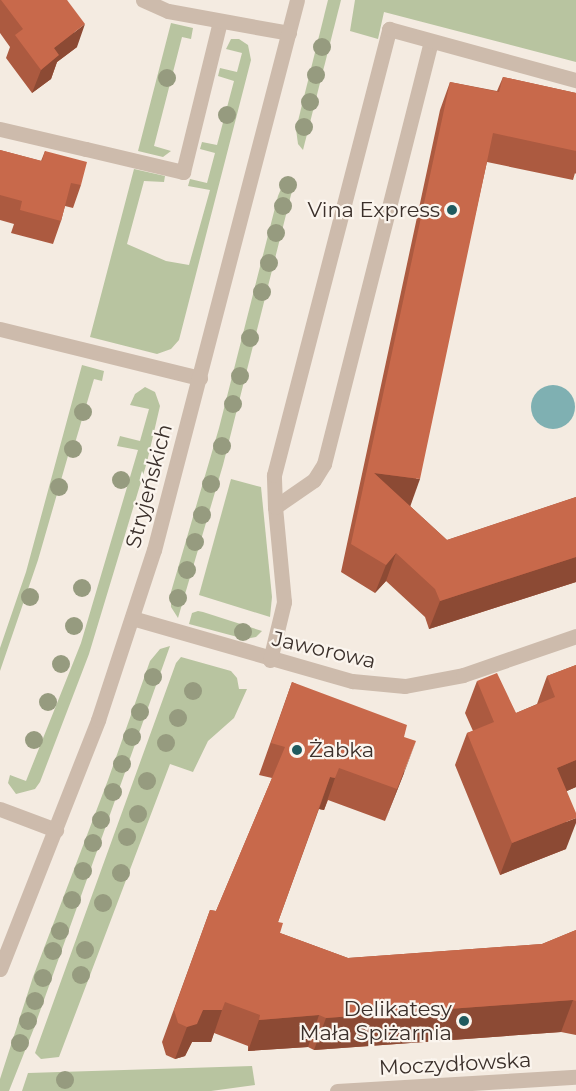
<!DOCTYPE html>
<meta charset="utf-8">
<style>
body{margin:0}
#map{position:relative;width:576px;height:1091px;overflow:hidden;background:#f4ebe1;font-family:Montserrat,sans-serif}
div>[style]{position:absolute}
.green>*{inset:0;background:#b8c4a0}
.water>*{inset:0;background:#7fb0b2}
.round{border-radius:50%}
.service>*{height:15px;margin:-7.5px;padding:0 7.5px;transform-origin:7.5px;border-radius:7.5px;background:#cdbbac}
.minor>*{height:15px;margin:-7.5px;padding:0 7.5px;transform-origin:7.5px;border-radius:7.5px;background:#cdbbac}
.tertiary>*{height:15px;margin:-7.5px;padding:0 7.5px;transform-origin:7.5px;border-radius:7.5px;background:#cdbbac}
.trees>*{width:18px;height:18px;margin:-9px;border-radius:50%;background:#969b7f}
.wall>*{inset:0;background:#ac5a40}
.shaded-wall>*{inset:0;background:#8c4a34}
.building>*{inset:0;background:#c8694b}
.dots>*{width:16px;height:16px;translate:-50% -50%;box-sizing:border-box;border:3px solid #fbf5ee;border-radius:50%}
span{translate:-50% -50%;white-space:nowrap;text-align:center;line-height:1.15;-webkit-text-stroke:4.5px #fbf5ee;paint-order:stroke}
.poi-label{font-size:21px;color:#3b302b}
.right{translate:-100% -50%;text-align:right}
.left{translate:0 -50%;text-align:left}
.street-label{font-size:21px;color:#3b302b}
</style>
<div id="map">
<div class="green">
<i style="clip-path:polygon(328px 0,341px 0,303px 150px,298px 144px,296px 129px)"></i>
<i style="clip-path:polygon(355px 0,576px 0,576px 62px,384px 12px,378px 39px,350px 31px)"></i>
<i style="clip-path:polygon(171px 23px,193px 28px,191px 39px,182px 37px,154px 146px,171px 151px,163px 157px,138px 151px)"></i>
<i style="clip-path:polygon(231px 39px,239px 39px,248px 45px,251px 60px,179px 340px,171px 349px,157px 354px,90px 337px,134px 169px,165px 176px,164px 182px,144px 181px,127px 244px,166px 261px,189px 265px,210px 190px,188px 186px,190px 179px,207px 183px,215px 153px,200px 149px,202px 142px,217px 145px,234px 81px,218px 76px,220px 68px,237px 72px,242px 53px,226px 49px)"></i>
<i style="clip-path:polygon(295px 179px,223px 465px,178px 618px,171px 607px,171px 592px,219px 428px,278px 196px,283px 184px)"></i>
<i style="clip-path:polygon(82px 365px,104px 371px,102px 381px,94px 379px,75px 443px,72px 442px,38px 560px,0 671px,0 648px,26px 572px)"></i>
<i style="clip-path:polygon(145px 387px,155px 392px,160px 406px,147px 462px,89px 654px,40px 782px,35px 789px,16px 794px,8px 783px,10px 775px,26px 781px,81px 643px,138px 450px,117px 446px,120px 436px,140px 441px,149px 409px,130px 405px,135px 394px)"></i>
<i style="clip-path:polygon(231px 479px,261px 487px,272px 597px,270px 617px,199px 595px)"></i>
<i style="clip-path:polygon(198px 611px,203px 612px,262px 631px,256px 637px,245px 639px,189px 624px,192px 613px)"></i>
<i style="clip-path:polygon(170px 646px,34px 1028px,9px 1091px,0 1091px,0 1079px,33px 977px,108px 780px,150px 661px,160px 649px)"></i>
<i style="clip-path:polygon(181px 657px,231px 671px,237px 678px,239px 689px,247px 689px,234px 718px,208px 741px,193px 772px,170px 764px,59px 1057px,41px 1059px,35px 1053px,176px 663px)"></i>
<i style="clip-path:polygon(252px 1066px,255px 1085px,211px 1091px,22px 1091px,28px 1073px)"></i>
</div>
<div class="water">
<i class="round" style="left:531px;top:385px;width:44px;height:44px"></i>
</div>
<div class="service">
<i style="left:86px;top:149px;width:100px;rotate:13.3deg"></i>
<i style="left:183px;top:172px;width:155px;rotate:-76.2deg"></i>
<i style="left:0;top:329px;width:206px;rotate:13.8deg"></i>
<i style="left:275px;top:507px;width:47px;rotate:-34.7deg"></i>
<i style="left:314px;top:480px;width:19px;rotate:-58deg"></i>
<i style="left:324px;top:464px;width:436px;rotate:-75.8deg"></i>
<i style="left:0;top:809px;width:60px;rotate:20.6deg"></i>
</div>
<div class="minor">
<i style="left:143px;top:0;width:27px;rotate:24deg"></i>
<i style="left:168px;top:11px;width:123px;rotate:10.3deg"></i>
<i style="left:0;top:129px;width:88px;rotate:13.1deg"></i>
<i style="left:132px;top:618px;width:229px;rotate:16deg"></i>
<i style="left:352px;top:681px;width:53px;rotate:5.4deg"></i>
<i style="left:405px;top:686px;width:59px;rotate:-10.7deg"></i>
<i style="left:463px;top:675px;width:120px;rotate:-19deg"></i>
<i style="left:270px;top:660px;width:60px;rotate:-76.4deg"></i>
<i style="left:284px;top:602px;width:95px;rotate:-95.4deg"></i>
<i style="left:275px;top:507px;width:32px;rotate:-92deg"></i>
<i style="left:274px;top:475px;width:461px;rotate:-75.5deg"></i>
<i style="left:389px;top:29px;width:194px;rotate:15.3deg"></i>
<i style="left:337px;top:1091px;width:239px;rotate:-3.4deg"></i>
</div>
<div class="tertiary">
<i style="left:0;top:969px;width:268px;rotate:-68.5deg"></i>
<i style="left:98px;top:720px;width:179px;rotate:-71.8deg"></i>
<i style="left:154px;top:550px;width:568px;rotate:-75.43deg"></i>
</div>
<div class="trees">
<i style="left:322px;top:47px"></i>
<i style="left:316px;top:75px"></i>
<i style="left:167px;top:78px"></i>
<i style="left:310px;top:102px"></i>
<i style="left:227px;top:115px"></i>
<i style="left:304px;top:127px"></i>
<i style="left:288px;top:185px"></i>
<i style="left:283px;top:206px"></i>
<i style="left:276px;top:233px"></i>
<i style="left:269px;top:263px"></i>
<i style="left:262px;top:292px"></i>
<i style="left:250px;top:338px"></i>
<i style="left:240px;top:376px"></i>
<i style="left:233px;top:404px"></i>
<i style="left:83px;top:412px"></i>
<i style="left:222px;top:446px"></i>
<i style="left:73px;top:449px"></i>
<i style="left:121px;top:480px"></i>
<i style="left:211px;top:484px"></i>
<i style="left:59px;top:487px"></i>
<i style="left:202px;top:515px"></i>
<i style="left:195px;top:542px"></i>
<i style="left:187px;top:570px"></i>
<i style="left:82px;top:588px"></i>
<i style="left:30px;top:597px"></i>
<i style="left:178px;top:598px"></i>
<i style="left:74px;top:626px"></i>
<i style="left:243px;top:632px"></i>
<i style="left:61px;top:664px"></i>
<i style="left:153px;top:677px"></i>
<i style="left:193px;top:691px"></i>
<i style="left:48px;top:702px"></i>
<i style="left:140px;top:712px"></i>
<i style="left:178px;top:718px"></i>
<i style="left:132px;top:737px"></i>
<i style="left:34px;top:740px"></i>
<i style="left:166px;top:743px"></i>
<i style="left:122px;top:764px"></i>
<i style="left:147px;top:781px"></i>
<i style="left:113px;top:792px"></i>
<i style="left:138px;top:814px"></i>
<i style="left:101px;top:820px"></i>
<i style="left:127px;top:837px"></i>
<i style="left:93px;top:843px"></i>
<i style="left:83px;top:871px"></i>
<i style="left:121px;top:873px"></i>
<i style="left:72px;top:900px"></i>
<i style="left:103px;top:903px"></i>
<i style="left:60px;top:931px"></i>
<i style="left:85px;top:950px"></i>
<i style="left:53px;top:951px"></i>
<i style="left:81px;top:975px"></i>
<i style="left:43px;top:978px"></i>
<i style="left:35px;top:1001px"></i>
<i style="left:28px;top:1021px"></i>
<i style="left:20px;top:1043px"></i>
<i style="left:65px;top:1080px"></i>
</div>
<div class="wall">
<i style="clip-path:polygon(0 0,67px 0,77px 47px,57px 62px,51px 79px,32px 93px,6px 58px,10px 47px,0 33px)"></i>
<i style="clip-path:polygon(503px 77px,576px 93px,576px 174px,575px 173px,573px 180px,487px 162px,410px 506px,447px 540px,576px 497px,576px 582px,429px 629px,425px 617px,386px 581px,375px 593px,341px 572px,440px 110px,450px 82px,497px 91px)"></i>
<i style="clip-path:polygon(0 150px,41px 161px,45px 151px,81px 185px,73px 208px,65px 206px,61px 221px,53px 244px,11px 233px,14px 224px,0 220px)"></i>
<i style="clip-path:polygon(576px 665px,576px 787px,567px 791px,566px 849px,500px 875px,455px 765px,467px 733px,473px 731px,465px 713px,477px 681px,516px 713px,537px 704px,547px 676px)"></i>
<i style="clip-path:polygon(292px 682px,404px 737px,404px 773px,385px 821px,328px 800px,324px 810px,319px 809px,278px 922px,280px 933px,348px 958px,542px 944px,576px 930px,576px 1035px,561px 1032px,314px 1050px,308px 1047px,248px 1051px,248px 1046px,214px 1033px,211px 1042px,192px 1042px,185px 1056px,175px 1059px,166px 1055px,162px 1042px,210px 910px,216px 911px,272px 778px,259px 775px)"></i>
</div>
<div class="shaded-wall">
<i style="clip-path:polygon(85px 24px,77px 47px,57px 62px,51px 79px,32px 93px,41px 70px,54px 48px)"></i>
<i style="clip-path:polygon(374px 473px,420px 479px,410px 507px)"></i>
<i style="clip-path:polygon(396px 553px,386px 581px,375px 593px,386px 565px)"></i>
<i style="clip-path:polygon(576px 557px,576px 582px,429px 629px,440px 601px)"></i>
<i style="clip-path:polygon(416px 741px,404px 773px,385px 821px,397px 789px)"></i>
<i style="clip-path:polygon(576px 760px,576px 787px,546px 800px,557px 768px)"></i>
<i style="clip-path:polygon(330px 777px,335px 778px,324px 810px,319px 809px)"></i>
<i style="clip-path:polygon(576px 818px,576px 823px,566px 849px,500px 875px,512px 843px)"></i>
<i style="clip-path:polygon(573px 1000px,561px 1032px,314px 1050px,326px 1018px)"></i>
<i style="clip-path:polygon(203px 1010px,222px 1010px,211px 1042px,192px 1042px,185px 1056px,175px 1059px,187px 1027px)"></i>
<i style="clip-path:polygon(319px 1015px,308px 1047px,248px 1051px,259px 1020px)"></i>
</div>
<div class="building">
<i style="clip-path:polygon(1px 0,67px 0,85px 24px,54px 48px,59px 55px,41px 70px,15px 35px,23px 29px)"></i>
<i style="clip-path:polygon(503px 77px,576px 93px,576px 151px,493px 133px,420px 479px,374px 473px,447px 540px,576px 497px,576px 557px,440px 601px,435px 589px,396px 553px,386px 565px,351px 544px,450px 82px,499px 92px)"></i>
<i style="clip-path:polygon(0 150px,42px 161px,45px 151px,87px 162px,81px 185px,71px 183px,61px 221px,20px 210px,22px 201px,0 195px)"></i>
<i style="clip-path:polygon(576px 665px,576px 760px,557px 768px,576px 813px,576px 818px,512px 843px,467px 733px,494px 722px,477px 681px,497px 673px,516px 713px,555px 697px,547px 676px)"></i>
<i style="clip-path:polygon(292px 682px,407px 725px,404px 737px,416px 741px,397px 789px,339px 768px,335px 778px,330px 777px,278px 922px,283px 923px,280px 933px,348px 958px,542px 944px,576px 930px,576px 1001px,573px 1000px,326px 1018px,319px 1015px,259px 1020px,260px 1015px,225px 1002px,222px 1010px,203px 1010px,197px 1024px,187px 1027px,178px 1023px,174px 1010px,210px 910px,216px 911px,285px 747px,271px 743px)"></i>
</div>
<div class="dots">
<i style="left:452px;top:210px;background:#1f5a5e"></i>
<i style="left:297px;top:750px;background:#1f5a5e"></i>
<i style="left:464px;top:1021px;background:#1f5a5e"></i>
</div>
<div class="poi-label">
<span class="right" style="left:440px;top:210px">Vina Express</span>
<span class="left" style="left:309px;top:750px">Żabka</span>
<span class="right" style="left:452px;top:1021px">Delikatesy<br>Mała Spiżarnia</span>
</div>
<div class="street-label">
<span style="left:149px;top:486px;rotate:-75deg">Stryjeńskich</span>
<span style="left:324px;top:650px;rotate:13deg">Jaworowa</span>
<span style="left:455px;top:1064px;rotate:-3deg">Moczydłowska</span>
</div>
</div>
